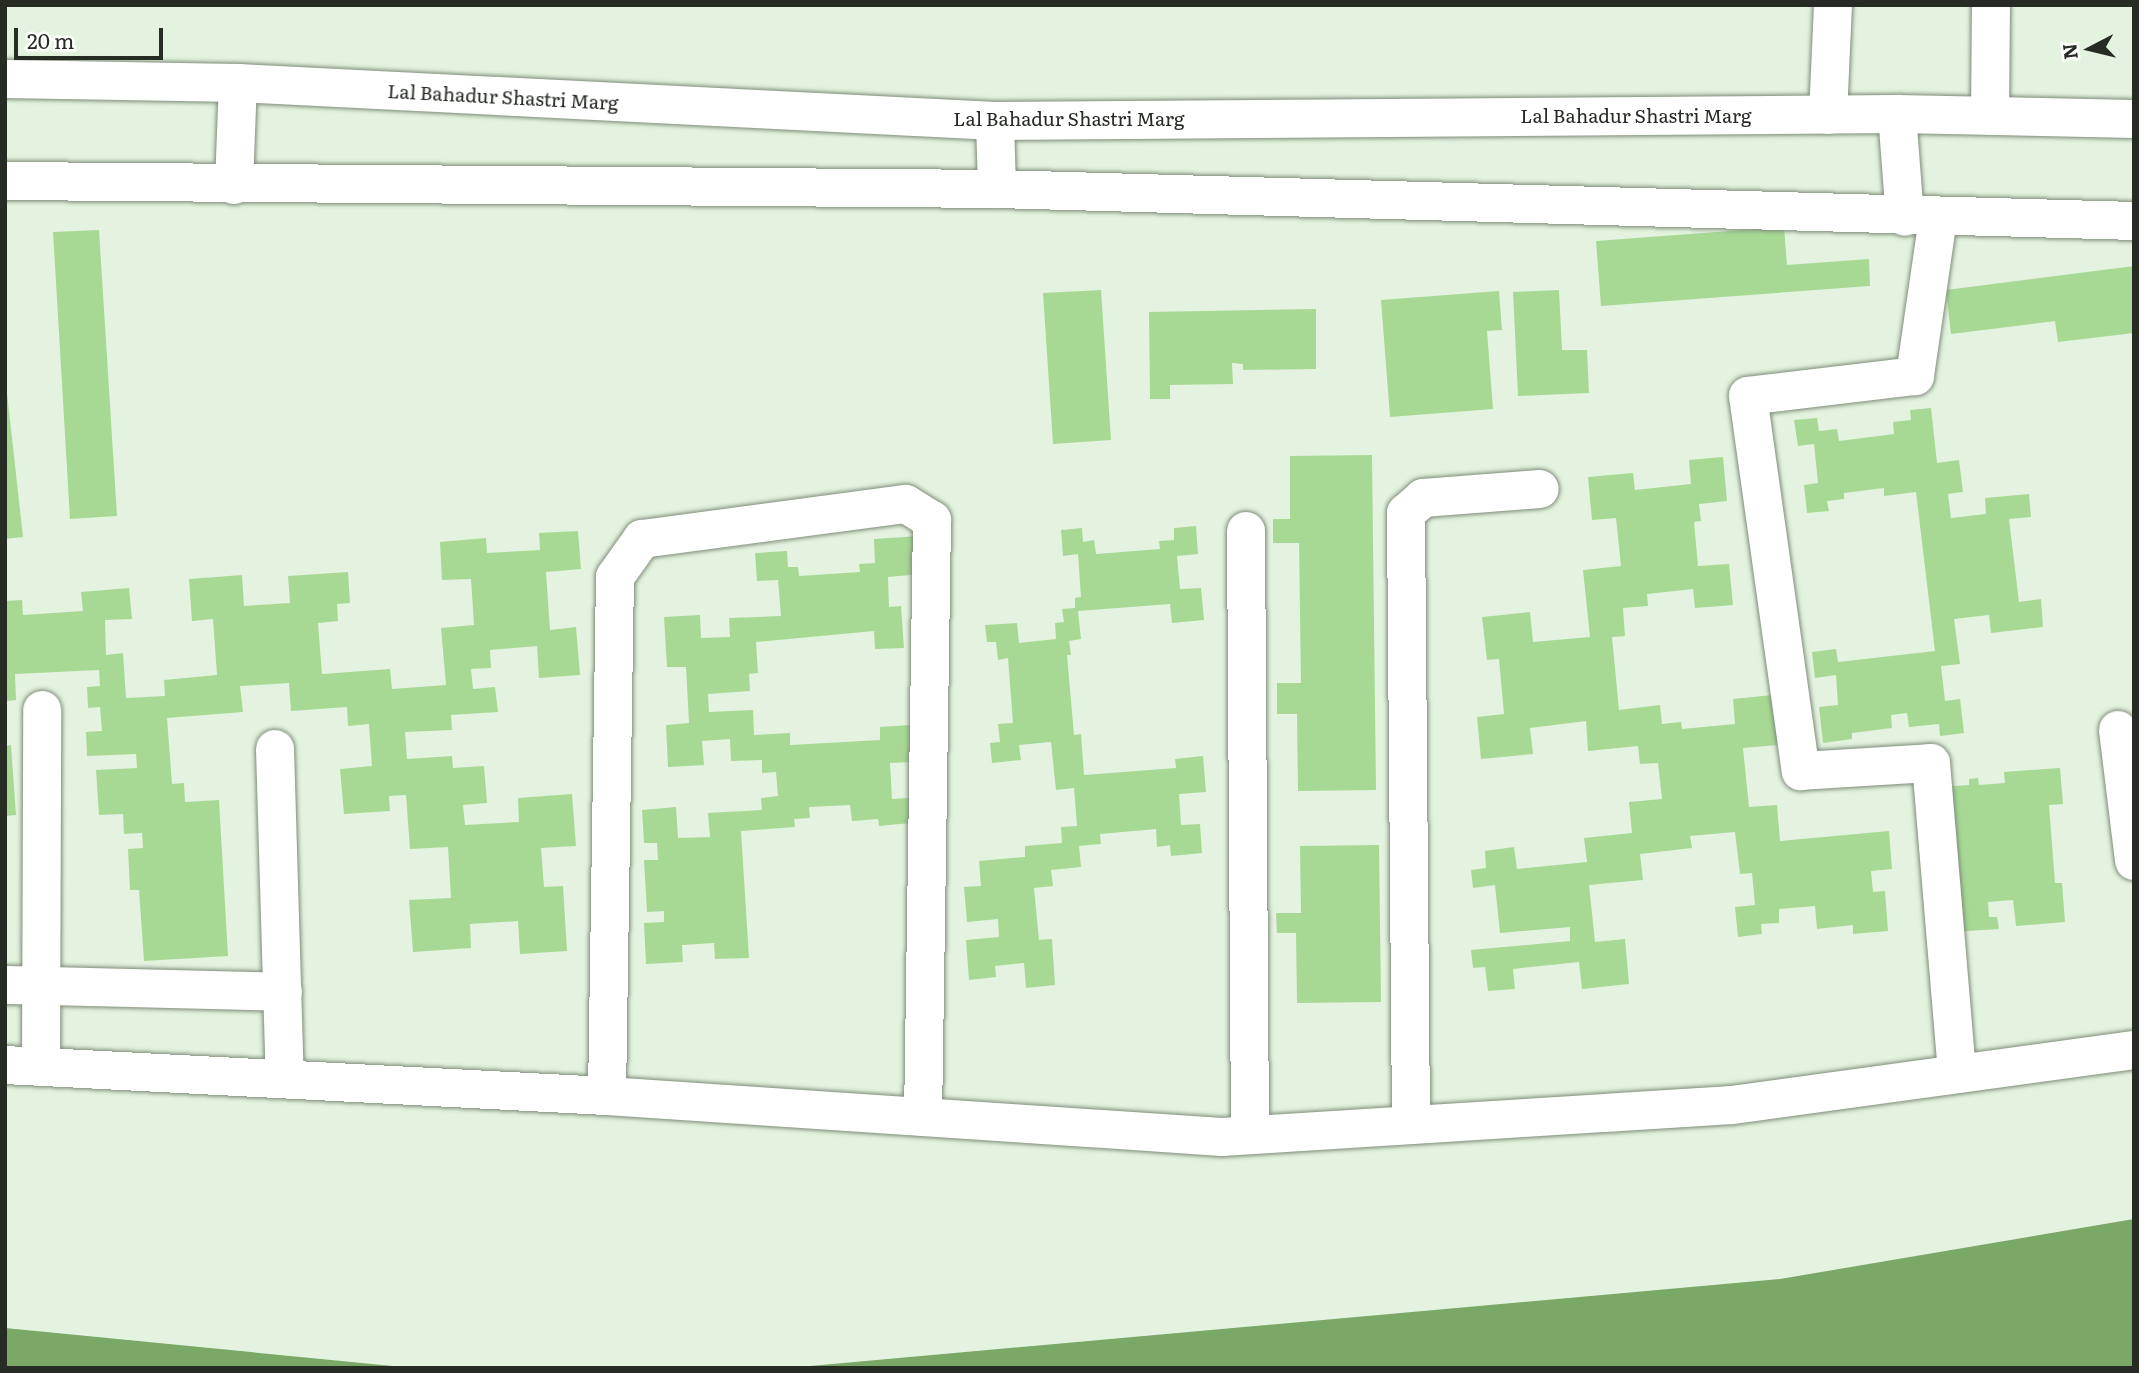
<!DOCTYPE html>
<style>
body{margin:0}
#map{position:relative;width:2139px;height:1373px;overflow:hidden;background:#e4f3df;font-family:Literata,serif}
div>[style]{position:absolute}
.water>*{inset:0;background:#79a867}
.building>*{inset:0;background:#a7d995}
.roads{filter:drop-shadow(0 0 2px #7e8c79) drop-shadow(0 0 2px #7e8c79)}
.street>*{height:38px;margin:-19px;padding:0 19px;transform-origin:19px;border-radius:19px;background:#fff}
.primary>*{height:38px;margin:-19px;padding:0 19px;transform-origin:19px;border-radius:19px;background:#fff}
span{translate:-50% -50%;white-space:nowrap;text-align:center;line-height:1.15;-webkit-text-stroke:7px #fff;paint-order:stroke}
.street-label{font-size:19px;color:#262b24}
.frame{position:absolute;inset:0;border:7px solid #262b24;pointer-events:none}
.north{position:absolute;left:2055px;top:14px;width:70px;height:70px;-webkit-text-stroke:5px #fff;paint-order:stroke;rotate:263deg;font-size:19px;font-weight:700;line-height:28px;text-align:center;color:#262b24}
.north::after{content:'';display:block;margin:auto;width:24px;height:32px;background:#262b24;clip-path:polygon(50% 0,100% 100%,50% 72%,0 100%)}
.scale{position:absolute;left:14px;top:28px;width:149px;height:32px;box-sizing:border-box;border:4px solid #262b24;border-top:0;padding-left:9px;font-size:21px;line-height:24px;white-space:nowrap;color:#262b24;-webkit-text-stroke:5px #fff;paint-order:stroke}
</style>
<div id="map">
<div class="water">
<i style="clip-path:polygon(2134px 1219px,2134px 1368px,788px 1368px,1780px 1279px)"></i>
<i style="clip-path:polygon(5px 1328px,413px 1368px,5px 1368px)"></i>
</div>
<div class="building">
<i style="clip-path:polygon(1784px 227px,1787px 265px,1869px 259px,1870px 286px,1601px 306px,1596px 241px)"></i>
<i style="clip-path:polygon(99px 230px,117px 516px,70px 519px,53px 232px)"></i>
<i style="clip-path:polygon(2134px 266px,2134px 333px,2058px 342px,2055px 321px,1951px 334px,1946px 290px)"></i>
<i style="clip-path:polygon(1101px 290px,1111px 440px,1053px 444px,1043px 293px)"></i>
<i style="clip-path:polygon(1559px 290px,1562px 350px,1587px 350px,1589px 393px,1518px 396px,1513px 292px)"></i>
<i style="clip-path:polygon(1499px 291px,1502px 330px,1487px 331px,1493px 409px,1390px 417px,1381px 300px)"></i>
<i style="clip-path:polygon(1316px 309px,1316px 369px,1243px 370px,1243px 364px,1232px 363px,1233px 384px,1170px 385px,1170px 399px,1150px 399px,1149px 312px)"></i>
<i style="clip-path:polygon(5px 375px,23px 537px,5px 539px)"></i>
<i style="clip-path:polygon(1931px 408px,1937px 463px,1959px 460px,1963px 492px,1948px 494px,1951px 518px,1986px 514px,1985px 498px,2029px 494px,2031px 517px,2009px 519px,2019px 602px,2041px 599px,2043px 627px,1991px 633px,1989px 615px,1954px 619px,1960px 664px,1941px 666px,1945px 701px,1960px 699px,1964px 733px,1940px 736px,1939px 724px,1909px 727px,1907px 713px,1891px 715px,1892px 728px,1852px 733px,1852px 739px,1823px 743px,1819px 707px,1838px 705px,1836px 675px,1815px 678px,1812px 652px,1836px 649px,1838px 662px,1935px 651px,1916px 492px,1884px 496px,1884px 488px,1844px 493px,1844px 499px,1827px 501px,1829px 511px,1807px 513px,1804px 485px,1818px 483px,1814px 444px,1798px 446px,1794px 420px,1817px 418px,1819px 431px,1837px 429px,1839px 441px,1894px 434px,1893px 422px,1911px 420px,1910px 410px)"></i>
<i style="clip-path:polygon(1372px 455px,1376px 790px,1298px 791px,1297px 714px,1277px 714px,1277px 683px,1301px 683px,1299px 543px,1273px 543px,1273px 519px,1290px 519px,1290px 456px)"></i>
<i style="clip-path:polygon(1723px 457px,1727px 501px,1699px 504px,1701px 521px,1694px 522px,1698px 566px,1729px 564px,1733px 605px,1695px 608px,1693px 589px,1647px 594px,1648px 606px,1623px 608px,1625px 636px,1612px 637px,1619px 710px,1660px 705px,1662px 724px,1681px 722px,1682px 729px,1735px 724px,1733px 699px,1773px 695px,1778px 745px,1743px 748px,1749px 807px,1777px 805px,1780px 841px,1889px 831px,1892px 869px,1871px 871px,1873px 892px,1885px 891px,1888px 931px,1853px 934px,1853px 925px,1817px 929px,1815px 906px,1779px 909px,1779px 923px,1761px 924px,1762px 934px,1738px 937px,1735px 907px,1755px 905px,1752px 873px,1740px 874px,1735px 832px,1690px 836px,1692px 848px,1640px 854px,1643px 880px,1589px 885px,1595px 942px,1625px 939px,1629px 984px,1582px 989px,1579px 962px,1513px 969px,1515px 989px,1488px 991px,1485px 967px,1473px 968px,1471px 950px,1570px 941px,1570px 927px,1500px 933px,1495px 885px,1473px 888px,1471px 870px,1486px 868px,1485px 851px,1514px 847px,1517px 869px,1587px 862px,1584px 838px,1632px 833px,1629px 802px,1662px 799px,1658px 763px,1640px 764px,1638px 746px,1588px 751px,1586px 721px,1530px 728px,1533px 754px,1481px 759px,1477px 717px,1504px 714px,1499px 659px,1487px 660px,1482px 617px,1530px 612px,1533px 642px,1590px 637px,1583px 570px,1621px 566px,1616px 518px,1592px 520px,1588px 477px,1633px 473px,1635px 490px,1691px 484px,1689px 460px)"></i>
<i style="clip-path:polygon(1196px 526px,1198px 554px,1177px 556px,1180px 589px,1201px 588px,1204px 620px,1172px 623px,1170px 604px,1078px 611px,1081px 639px,1069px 641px,1071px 655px,1067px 655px,1074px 735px,1081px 734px,1084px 775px,1176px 768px,1175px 759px,1203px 756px,1206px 792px,1179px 794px,1181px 825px,1200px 824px,1202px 853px,1171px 856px,1170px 845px,1157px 847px,1156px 829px,1100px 834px,1101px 844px,1079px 846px,1081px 867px,1051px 870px,1053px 886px,1034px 888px,1039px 940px,1052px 939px,1055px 985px,1026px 988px,1024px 963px,995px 966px,996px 977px,969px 980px,966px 940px,999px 937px,998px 919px,967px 922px,964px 887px,981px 886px,979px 861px,1025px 857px,1025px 846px,1062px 843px,1061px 827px,1077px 826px,1074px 788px,1056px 790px,1051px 742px,1019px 745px,1021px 760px,992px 763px,990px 743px,1000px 742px,998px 724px,1013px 723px,1008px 658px,998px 660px,996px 642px,987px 642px,985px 625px,1017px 623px,1019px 643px,1056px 639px,1055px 623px,1064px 622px,1062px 609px,1075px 608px,1075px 598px,1081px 597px,1078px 554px,1063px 556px,1061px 530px,1082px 528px,1083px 542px,1094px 540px,1096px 554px,1160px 549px,1159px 541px,1174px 540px,1174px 528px)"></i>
<i style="clip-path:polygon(578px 531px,581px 569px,546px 572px,550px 630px,576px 627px,580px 675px,539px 678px,537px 646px,490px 650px,491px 668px,471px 669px,473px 689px,495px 687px,498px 712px,451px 715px,452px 730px,405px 732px,407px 759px,452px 756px,453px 768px,484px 766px,487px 803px,463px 805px,465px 825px,519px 822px,518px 798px,572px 794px,576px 846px,541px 848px,544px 887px,563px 886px,567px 951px,520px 954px,518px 921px,470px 924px,471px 948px,413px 952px,409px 900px,451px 898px,448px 847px,410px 849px,406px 795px,389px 796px,390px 811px,344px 814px,340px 769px,372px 766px,369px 724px,348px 726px,347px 707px,291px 711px,289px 683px,240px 686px,243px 712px,167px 718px,172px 784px,184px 783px,185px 802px,219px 800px,228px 956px,144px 961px,139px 890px,130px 890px,128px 849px,143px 848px,142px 833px,124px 834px,123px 814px,99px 815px,96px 770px,137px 768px,136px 754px,87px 756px,86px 732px,102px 731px,100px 707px,88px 708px,87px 687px,100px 686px,99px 670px,15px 674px,16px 700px,5px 701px,5px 601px,22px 600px,23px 615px,83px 611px,81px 592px,129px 588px,132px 619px,105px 620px,106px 655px,123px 653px,126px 698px,165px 696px,164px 680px,217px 675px,213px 619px,192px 621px,189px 579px,242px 575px,244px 606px,290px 603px,288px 576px,348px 572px,350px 603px,337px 604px,338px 621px,318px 623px,322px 674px,390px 669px,392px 689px,446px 685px,441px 628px,474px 625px,471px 579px,442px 580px,440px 542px,486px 538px,487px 553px,540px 550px,539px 533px)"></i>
<i style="clip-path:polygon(919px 536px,921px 574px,888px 577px,889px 607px,901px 606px,904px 648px,875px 649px,874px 631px,756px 642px,758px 673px,749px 674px,750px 691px,708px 694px,709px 712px,753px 710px,754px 735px,790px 733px,790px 745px,880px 740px,880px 727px,910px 725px,913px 762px,890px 763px,892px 799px,909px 798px,910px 823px,879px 826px,878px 819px,852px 821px,850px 805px,809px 807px,810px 818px,794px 819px,795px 827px,741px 831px,749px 958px,715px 959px,714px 943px,682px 945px,683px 962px,646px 964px,644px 923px,664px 922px,664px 911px,647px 912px,644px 860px,658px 860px,657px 843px,644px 843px,642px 810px,676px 807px,678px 838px,710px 837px,708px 813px,762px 810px,761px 798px,778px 796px,776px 772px,762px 773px,762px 760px,731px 761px,730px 739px,702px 741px,704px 765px,668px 767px,666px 725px,689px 723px,686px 667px,667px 667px,664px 617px,700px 615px,701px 638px,730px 637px,729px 618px,781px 616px,778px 580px,757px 581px,755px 553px,787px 551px,788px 567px,798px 567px,799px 576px,860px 572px,859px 564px,875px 563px,874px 539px)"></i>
<i style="clip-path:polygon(11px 745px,16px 815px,5px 816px,5px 746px)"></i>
<i style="clip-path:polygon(2060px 768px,2063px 804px,2049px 805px,2055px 883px,2062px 883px,2065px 922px,2016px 926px,2013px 900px,1988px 902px,1989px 917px,1997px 917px,1999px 929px,1951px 932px,1939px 787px,1969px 785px,1969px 779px,1978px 778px,1979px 785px,2005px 783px,2004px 772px)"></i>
<i style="clip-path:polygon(1379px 845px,1381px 1002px,1297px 1003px,1296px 933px,1277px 933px,1276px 913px,1301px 913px,1300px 846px)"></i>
</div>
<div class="roads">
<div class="street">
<i style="left:1828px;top:115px;width:110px;rotate:-87.4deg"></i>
<i style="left:1990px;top:116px;width:111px;rotate:-89.5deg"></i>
<i style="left:1938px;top:218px;width:160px;rotate:98.3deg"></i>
<i style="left:1915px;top:376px;width:168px;rotate:173.2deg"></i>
<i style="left:1748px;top:396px;width:379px;rotate:82deg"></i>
<i style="left:1801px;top:771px;width:130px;rotate:-3.5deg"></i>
<i style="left:1931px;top:763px;width:312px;rotate:85.2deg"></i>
<i style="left:1246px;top:531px;width:604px;rotate:89.62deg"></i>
<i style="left:2118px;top:730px;width:132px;rotate:83deg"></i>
<i style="left:275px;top:749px;width:330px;rotate:88.3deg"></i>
<i style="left:5px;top:985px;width:278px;rotate:1.4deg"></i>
<i style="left:5px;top:1065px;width:603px;rotate:2.95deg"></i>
<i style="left:607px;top:1096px;width:616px;rotate:3.81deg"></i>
<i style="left:1222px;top:1137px;width:511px;rotate:-3.59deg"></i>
<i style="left:1732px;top:1105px;width:406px;rotate:-7.8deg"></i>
<i style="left:41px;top:1067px;width:357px;rotate:-89.8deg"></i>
<i style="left:607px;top:1096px;width:519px;rotate:-89.12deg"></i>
<i style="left:615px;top:577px;width:47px;rotate:-54.6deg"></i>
<i style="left:642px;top:539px;width:266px;rotate:-7.6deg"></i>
<i style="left:906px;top:504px;width:31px;rotate:32deg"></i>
<i style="left:932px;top:520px;width:597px;rotate:90.86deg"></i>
<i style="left:1411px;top:1125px;width:612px;rotate:-90.47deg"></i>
<i style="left:1406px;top:513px;width:23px;rotate:-41deg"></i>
<i style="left:1423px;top:498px;width:117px;rotate:-4.4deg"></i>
</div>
<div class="primary">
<i style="left:5px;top:79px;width:233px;rotate:1deg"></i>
<i style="left:238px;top:83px;width:758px;rotate:2.87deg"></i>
<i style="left:995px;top:121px;width:902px;rotate:-0.44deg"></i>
<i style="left:1897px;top:114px;width:237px;rotate:1.2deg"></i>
<i style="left:1897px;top:114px;width:103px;rotate:85.6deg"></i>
<i style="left:995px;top:121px;width:68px;rotate:88.3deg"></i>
<i style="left:5px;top:181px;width:992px;rotate:0.46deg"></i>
<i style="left:997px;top:189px;width:1137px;rotate:1.61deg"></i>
<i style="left:234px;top:185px;width:102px;rotate:-87.8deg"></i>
</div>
</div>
<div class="street-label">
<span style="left:503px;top:97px;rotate:3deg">Lal Bahadur Shastri Marg</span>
<span style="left:1636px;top:116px">Lal Bahadur Shastri Marg</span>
<span style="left:1069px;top:119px">Lal Bahadur Shastri Marg</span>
</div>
<div class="frame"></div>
<div class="north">N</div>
<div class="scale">20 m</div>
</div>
